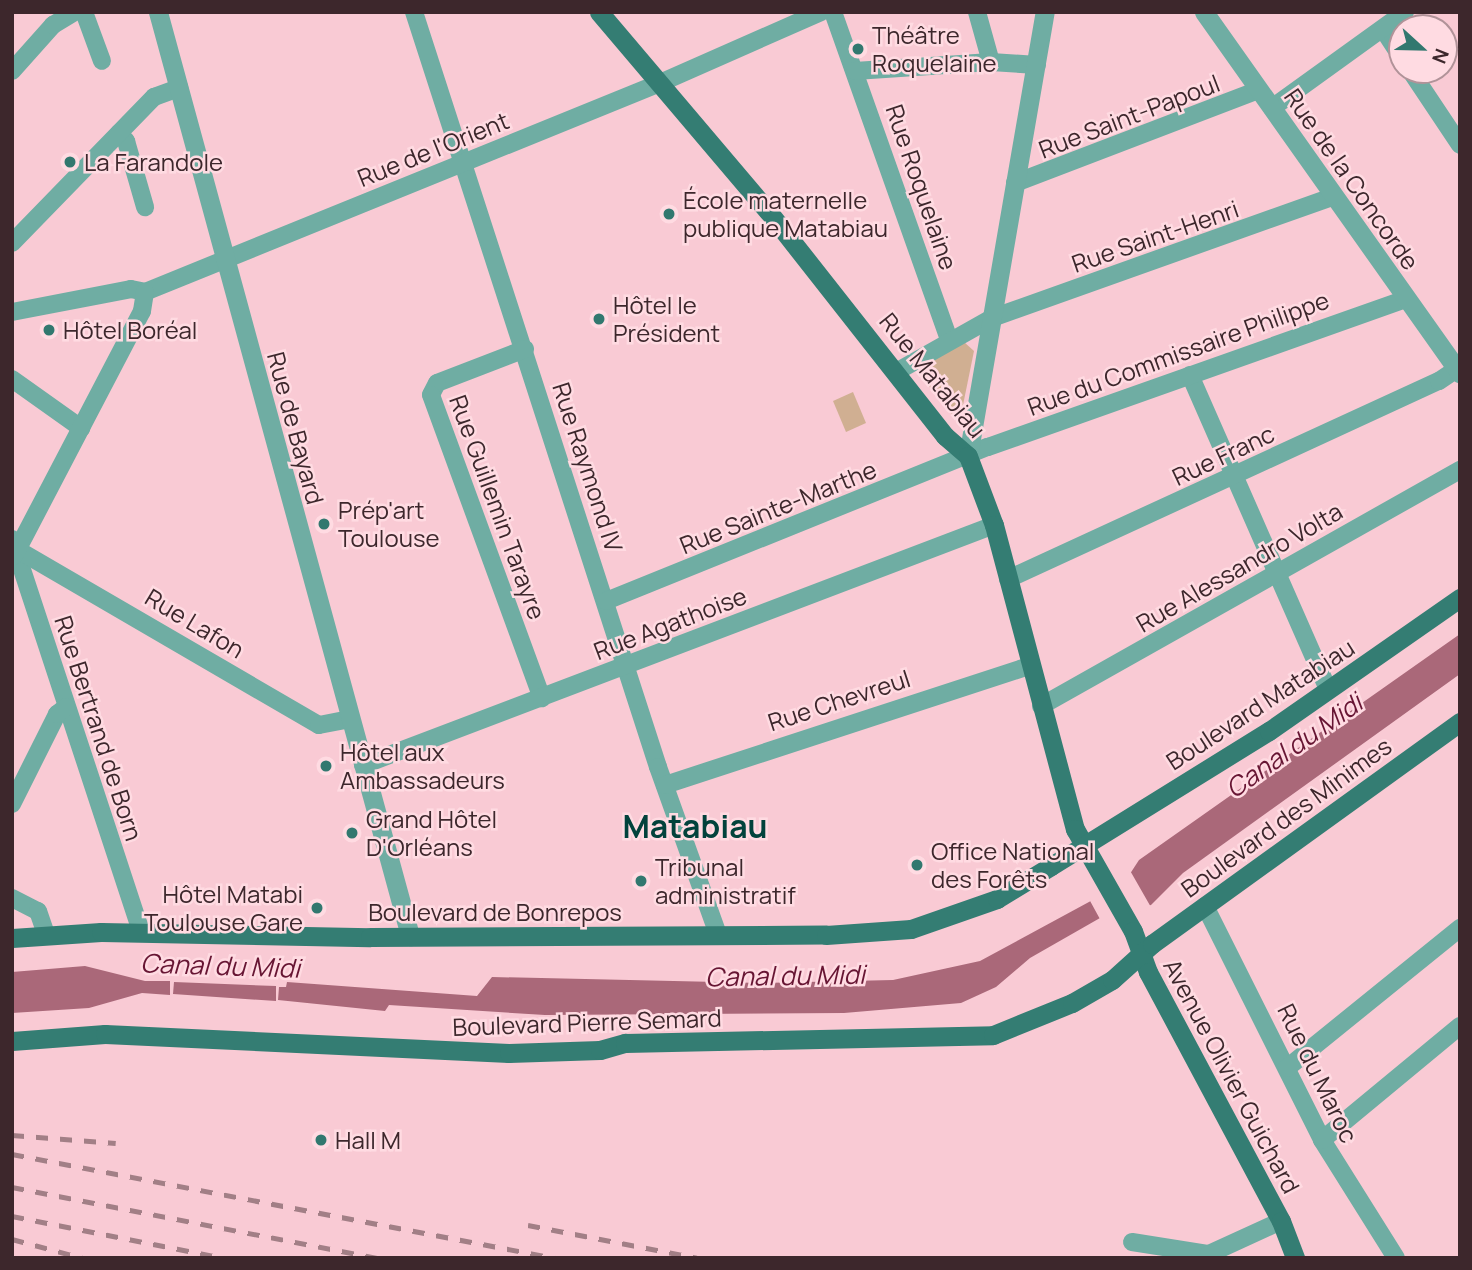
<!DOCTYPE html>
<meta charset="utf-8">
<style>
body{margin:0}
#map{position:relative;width:1472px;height:1270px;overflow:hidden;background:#f9cad4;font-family:Manrope,sans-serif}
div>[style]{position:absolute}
.green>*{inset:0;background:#d0af92}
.water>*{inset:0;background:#aa6879}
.pier>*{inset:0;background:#f9cad4}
.minor>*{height:18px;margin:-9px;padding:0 9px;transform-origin:9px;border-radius:9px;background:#6fada3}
.tertiary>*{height:19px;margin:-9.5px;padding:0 9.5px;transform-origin:9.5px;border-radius:9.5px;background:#6fada3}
.primary>*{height:19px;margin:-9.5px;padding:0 9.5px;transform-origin:9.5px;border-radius:9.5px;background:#347d73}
.rail>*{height:4.5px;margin-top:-2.25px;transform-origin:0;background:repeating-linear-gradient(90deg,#a27f86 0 12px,transparent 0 24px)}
.dots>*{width:19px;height:19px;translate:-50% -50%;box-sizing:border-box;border:4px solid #ffdbe2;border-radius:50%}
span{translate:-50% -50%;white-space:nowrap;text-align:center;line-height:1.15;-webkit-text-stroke:5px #ffdbe2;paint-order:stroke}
.poi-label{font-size:24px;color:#3d272c}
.left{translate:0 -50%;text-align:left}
.right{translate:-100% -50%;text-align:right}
.street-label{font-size:24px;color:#3d272c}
.water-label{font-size:26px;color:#671533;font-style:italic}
.district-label{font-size:32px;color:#02423c;font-weight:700}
.frame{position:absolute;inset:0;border:14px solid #3d272c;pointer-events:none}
.north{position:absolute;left:1388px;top:14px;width:70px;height:70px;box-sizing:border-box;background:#ffdbe2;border:2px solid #b19399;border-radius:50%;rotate:112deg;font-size:19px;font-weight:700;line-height:28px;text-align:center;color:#3d272c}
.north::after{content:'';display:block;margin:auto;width:24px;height:32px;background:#32786f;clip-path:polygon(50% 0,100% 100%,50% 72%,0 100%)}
</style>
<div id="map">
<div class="green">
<i style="clip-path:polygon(964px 342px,974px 351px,962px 410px,952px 415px,921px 376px,920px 367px)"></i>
<i style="clip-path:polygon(853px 392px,866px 423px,846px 432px,833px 401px)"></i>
</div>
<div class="water">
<i style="clip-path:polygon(1460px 634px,1460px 674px,1183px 873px,1151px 905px,1100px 918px,1030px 958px,996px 987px,961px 1003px,844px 1013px,545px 1015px,389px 1005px,385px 1011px,278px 1000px,279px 987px,286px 987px,287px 982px,477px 996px,492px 977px,762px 983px,893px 980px,980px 961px,1124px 883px,1139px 860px)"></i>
<i style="clip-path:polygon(85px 966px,145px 981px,170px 981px,170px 995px,142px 993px,89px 1008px,12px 1013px,12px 972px)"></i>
<i style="clip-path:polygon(174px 982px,276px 986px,276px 1001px,173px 994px)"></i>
</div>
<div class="pier">
<i style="clip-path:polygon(1128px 867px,1152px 909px,1101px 921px,1089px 899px,1121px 881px)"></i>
</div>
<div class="minor">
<i style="left:84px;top:12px;width:52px;rotate:69.8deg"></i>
<i style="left:414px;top:12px;width:793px;rotate:72.09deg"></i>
<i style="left:658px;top:767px;width:178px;rotate:70.3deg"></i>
<i style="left:833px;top:12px;width:347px;rotate:70.5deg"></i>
<i style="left:977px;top:12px;width:52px;rotate:74.4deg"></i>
<i style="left:1383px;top:29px;width:35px;rotate:57deg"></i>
<i style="left:1410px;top:70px;width:90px;rotate:56.3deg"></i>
<i style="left:12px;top:71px;width:62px;rotate:-48.3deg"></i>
<i style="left:53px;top:25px;width:26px;rotate:-31deg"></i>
<i style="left:855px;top:71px;width:136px;rotate:-3.8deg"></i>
<i style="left:991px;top:62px;width:46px;rotate:3.7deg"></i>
<i style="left:1272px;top:108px;width:164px;rotate:-35.8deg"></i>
<i style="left:119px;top:133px;width:11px;rotate:49deg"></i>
<i style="left:126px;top:141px;width:69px;rotate:73.9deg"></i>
<i style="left:1015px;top:183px;width:261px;rotate:-20.9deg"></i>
<i style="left:12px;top:243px;width:204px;rotate:-45.8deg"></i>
<i style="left:154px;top:97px;width:27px;rotate:-20deg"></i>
<i style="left:12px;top:312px;width:121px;rotate:-10.9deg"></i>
<i style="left:131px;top:289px;width:14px;rotate:12deg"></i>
<i style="left:145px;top:292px;width:556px;rotate:-22.09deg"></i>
<i style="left:660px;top:83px;width:176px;rotate:-23.8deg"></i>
<i style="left:525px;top:349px;width:94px;rotate:158.9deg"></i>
<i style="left:437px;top:383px;width:13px;rotate:117deg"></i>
<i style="left:431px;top:395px;width:323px;rotate:69.9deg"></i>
<i style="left:896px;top:372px;width:110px;rotate:-29.4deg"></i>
<i style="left:992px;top:318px;width:361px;rotate:-19.6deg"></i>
<i style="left:1190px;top:375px;width:344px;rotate:66.3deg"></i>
<i style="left:12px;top:379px;width:85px;rotate:35.4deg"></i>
<i style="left:12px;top:539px;width:414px;rotate:71.8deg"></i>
<i style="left:18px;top:550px;width:348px;rotate:30.2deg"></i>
<i style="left:319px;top:725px;width:31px;rotate:-11deg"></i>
<i style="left:14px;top:556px;width:276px;rotate:-62.4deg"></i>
<i style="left:142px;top:311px;width:19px;rotate:-81deg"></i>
<i style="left:1008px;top:579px;width:474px;rotate:-24.7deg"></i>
<i style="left:1439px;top:381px;width:25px;rotate:-34deg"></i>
<i style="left:606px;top:601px;width:412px;rotate:-22deg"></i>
<i style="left:988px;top:447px;width:443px;rotate:-19.5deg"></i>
<i style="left:1041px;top:706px;width:481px;rotate:-29.4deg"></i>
<i style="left:363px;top:765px;width:675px;rotate:-20.82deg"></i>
<i style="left:665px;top:785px;width:384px;rotate:-18.1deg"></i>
<i style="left:12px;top:804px;width:101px;rotate:-63.4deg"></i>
<i style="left:57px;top:714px;width:11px;rotate:-38deg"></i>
<i style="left:12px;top:898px;width:29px;rotate:27deg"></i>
<i style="left:38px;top:911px;width:24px;rotate:71deg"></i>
<i style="left:1205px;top:906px;width:262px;rotate:63.4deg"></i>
<i style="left:1322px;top:1140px;width:139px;rotate:57.9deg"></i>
<i style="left:1287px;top:1068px;width:223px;rotate:-39deg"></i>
<i style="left:1322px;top:1140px;width:179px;rotate:-39.6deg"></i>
<i style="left:1132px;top:1242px;width:78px;rotate:8.9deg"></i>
<i style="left:1209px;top:1254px;width:79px;rotate:-24.6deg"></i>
</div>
<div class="tertiary">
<i style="left:158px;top:12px;width:958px;rotate:74.74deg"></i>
<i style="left:1204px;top:12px;width:443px;rotate:54.7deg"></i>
<i style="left:968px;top:456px;width:451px;rotate:-80.2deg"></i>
</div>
<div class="primary">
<i style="left:599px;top:12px;width:261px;rotate:49.7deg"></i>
<i style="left:768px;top:211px;width:286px;rotate:51.8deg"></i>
<i style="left:945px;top:436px;width:30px;rotate:41deg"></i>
<i style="left:968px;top:456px;width:74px;rotate:69.4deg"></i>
<i style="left:994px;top:525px;width:315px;rotate:75.1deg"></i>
<i style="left:1075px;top:829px;width:117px;rotate:60.4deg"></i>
<i style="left:1133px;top:931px;width:44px;rotate:69.9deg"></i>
<i style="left:1148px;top:972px;width:282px;rotate:61.9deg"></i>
<i style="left:1281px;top:1221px;width:40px;rotate:69deg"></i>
<i style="left:12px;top:938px;width:89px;rotate:-3.9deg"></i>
<i style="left:101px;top:932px;width:269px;rotate:1.1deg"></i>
<i style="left:370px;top:937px;width:456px;rotate:-0.3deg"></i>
<i style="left:826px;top:935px;width:85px;rotate:-4deg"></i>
<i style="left:911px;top:929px;width:91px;rotate:-19.2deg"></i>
<i style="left:997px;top:899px;width:63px;rotate:-31.4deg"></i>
<i style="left:1051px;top:866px;width:256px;rotate:-31.8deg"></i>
<i style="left:1269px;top:731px;width:233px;rotate:-34.9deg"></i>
<i style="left:12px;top:1041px;width:93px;rotate:-4.3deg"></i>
<i style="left:105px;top:1034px;width:404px;rotate:2.7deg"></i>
<i style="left:509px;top:1053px;width:91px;rotate:-1.9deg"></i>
<i style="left:600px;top:1050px;width:26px;rotate:-16deg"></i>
<i style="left:625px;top:1043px;width:368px;rotate:-1.2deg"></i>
<i style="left:993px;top:1035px;width:85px;rotate:-22.1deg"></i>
<i style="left:1072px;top:1003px;width:46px;rotate:-29.9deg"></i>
<i style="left:1112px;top:980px;width:54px;rotate:-42deg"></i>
<i style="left:1152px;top:944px;width:380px;rotate:-35.8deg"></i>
</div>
<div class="rail">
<i style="left:12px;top:1135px;width:104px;rotate:4.4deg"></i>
<i style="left:12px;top:1154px;width:553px;rotate:10.84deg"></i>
<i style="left:12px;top:1187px;width:372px;rotate:11deg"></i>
<i style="left:12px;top:1216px;width:216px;rotate:11.2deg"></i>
<i style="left:528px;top:1225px;width:172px;rotate:11deg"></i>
<i style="left:12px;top:1239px;width:73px;rotate:15deg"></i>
</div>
<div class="dots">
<i style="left:858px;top:49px;background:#32786f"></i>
<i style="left:70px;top:162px;background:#32786f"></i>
<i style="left:669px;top:214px;background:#32786f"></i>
<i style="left:599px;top:319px;background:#32786f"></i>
<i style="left:49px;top:330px;background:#32786f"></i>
<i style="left:324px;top:524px;background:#32786f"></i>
<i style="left:326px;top:766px;background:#32786f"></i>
<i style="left:352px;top:833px;background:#32786f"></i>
<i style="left:917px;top:865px;background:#32786f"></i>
<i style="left:641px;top:881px;background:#32786f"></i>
<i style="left:317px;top:908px;background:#32786f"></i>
<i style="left:321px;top:1140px;background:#32786f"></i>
</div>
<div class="poi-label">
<span class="left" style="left:872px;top:49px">Théâtre<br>Roquelaine</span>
<span class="left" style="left:84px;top:162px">La Farandole</span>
<span class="left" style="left:683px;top:214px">École maternelle<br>publique Matabiau</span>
<span class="left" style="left:613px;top:319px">Hôtel le<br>Président</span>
<span class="left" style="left:63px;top:330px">Hôtel Boréal</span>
<span class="left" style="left:338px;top:524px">Prép'art<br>Toulouse</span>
<span class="left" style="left:340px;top:766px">Hôtel aux<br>Ambassadeurs</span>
<span class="left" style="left:366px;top:833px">Grand Hôtel<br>D'Orléans</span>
<span class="left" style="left:931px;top:865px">Office National<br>des Forêts</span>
<span class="left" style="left:655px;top:881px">Tribunal<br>administratif</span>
<span class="right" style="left:303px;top:908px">Hôtel Matabi<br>Toulouse Gare</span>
<span class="left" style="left:335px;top:1140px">Hall M</span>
</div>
<div class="street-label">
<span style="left:1129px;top:116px;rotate:-21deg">Rue Saint-Papoul</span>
<span style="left:433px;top:149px;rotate:-22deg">Rue de l'Orient</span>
<span style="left:1352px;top:179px;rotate:55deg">Rue de la Concorde</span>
<span style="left:922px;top:187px;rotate:71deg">Rue Roquelaine</span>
<span style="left:1155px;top:236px;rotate:-19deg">Rue Saint-Henri</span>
<span style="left:1178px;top:353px;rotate:-20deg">Rue du Commissaire Philippe</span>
<span style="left:933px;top:375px;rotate:51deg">Rue Matabiau</span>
<span style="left:296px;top:428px;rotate:75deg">Rue de Bayard</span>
<span style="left:1223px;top:455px;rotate:-25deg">Rue Franc</span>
<span style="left:588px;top:467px;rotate:72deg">Rue Raymond IV</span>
<span style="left:498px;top:507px;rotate:70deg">Rue Guillemin Tarayre</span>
<span style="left:778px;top:507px;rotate:-22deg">Rue Sainte-Marthe</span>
<span style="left:1239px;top:567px;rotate:-30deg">Rue Alessandro Volta</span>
<span style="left:195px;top:623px;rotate:31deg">Rue Lafon</span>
<span style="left:670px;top:623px;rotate:-21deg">Rue Agathoise</span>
<span style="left:839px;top:700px;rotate:-18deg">Rue Chevreul</span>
<span style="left:1260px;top:704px;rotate:-33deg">Boulevard Matabiau</span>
<span style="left:99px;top:728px;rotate:72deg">Rue Bertrand de Born</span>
<span style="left:1286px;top:817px;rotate:-36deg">Boulevard des Minimes</span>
<span style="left:495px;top:912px">Boulevard de Bonrepos</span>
<span style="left:587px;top:1022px;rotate:-2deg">Boulevard Pierre Semard</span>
<span style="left:1318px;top:1073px;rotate:64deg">Rue du Maroc</span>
<span style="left:1232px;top:1076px;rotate:62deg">Avenue Olivier Guichard</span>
</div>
<div class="water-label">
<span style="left:1294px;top:746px;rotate:-35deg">Canal du Midi</span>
<span style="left:220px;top:966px;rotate:2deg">Canal du Midi</span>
<span style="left:785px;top:976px;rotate:-1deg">Canal du Midi</span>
</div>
<div class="district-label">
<span style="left:695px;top:826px">Matabiau</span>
</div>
<div class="frame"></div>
<div class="north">N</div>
</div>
